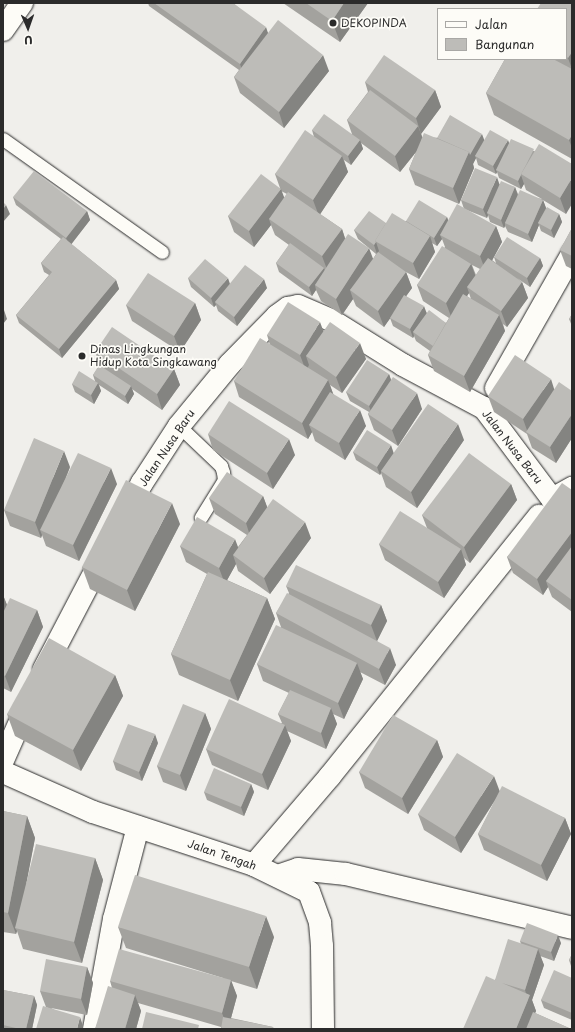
<!DOCTYPE html>
<style>
body{margin:0}
#map{position:relative;width:575px;height:1032px;overflow:hidden;background:#f0efeb;font-family:"Playpen Sans",sans-serif}
div>[style]{position:absolute}
.roads{filter:drop-shadow(0 0 1px #2b2b2b) drop-shadow(0 0 1px #2b2b2b)}
.lane>*{height:13px;margin:-6.5px;padding:0 6.5px;transform-origin:6.5px;border-radius:6.5px;background:#fdfcf7}
.street>*{height:22px;margin:-11px;padding:0 11px;transform-origin:11px;border-radius:11px;background:#fdfcf7}
.wall>*{inset:0;background:#a3a29e}
.shaded-wall>*{inset:0;background:#848481}
.building>*{inset:0;background:#bdbcb8}
.dots>*{width:11px;height:11px;translate:-50% -50%;box-sizing:border-box;border:2px solid #fdfcf7;border-radius:50%}
span{translate:-50% -50%;white-space:nowrap;text-align:center;line-height:1.15;-webkit-text-stroke:3.5px #fdfcf7;paint-order:stroke}
.poi-label{font-size:11px;color:#2b2b2b}
.left{translate:0 -50%;text-align:left}
.street-label{font-size:11px;color:#2b2b2b}
.frame{position:absolute;inset:0;border:4px solid #2b2b2b;pointer-events:none}
.legend{position:absolute;left:437px;top:8px;width:130px;height:52px;box-sizing:border-box;background:#fdfcf7;border:1px solid #a9a8a5;margin:0;padding:5px 7px;list-style:none;font-size:12px;color:#2b2b2b}
.legend li{display:flex;align-items:center;gap:8px;height:20px}
.legend b{width:20px;border:1px solid #a9a8a5}
.north{position:absolute;left:8px;top:8px;width:40px;height:40px;-webkit-text-stroke:3px #fdfcf7;paint-order:stroke;rotate:178deg;font-size:11px;font-weight:700;line-height:16px;text-align:center;color:#2b2b2b}
.north::after{content:'';display:block;margin:auto;width:14px;height:18px;background:#2b2b2b;clip-path:polygon(50% 0,100% 100%,50% 72%,0 100%)}
</style>
<div id="map">
<div class="roads">
<div class="lane">
<i style="left:3px;top:139px;width:195px;rotate:35.4deg"></i>
<i style="left:179px;top:426px;width:58px;rotate:43.6deg"></i>
<i style="left:221px;top:466px;width:6px;rotate:72deg"></i>
<i style="left:223px;top:472px;width:8px;rotate:83deg"></i>
<i style="left:224px;top:480px;width:44px;rotate:121.9deg"></i>
</div>
<div class="street">
<i style="left:3px;top:30px;width:33px;rotate:-55deg"></i>
<i style="left:496px;top:388px;width:154px;rotate:-60.4deg"></i>
<i style="left:126px;top:514px;width:35px;rotate:-63deg"></i>
<i style="left:142px;top:483px;width:68px;rotate:-57deg"></i>
<i style="left:179px;top:426px;width:80px;rotate:-50.6deg"></i>
<i style="left:230px;top:364px;width:67px;rotate:-45.6deg"></i>
<i style="left:277px;top:316px;width:14px;rotate:-36deg"></i>
<i style="left:288px;top:308px;width:10px;rotate:-11deg"></i>
<i style="left:298px;top:306px;width:36px;rotate:23deg"></i>
<i style="left:331px;top:320px;width:85px;rotate:32deg"></i>
<i style="left:403px;top:365px;width:92px;rotate:28deg"></i>
<i style="left:484px;top:408px;width:114px;rotate:53.2deg"></i>
<i style="left:552px;top:499px;width:23px;rotate:-29deg"></i>
<i style="left:44px;top:669px;width:125px;rotate:-62.4deg"></i>
<i style="left:3px;top:760px;width:57px;rotate:-66.1deg"></i>
<i style="left:3px;top:772px;width:98px;rotate:24deg"></i>
<i style="left:93px;top:812px;width:169px;rotate:18.2deg"></i>
<i style="left:254px;top:865px;width:61px;rotate:26.1deg"></i>
<i style="left:309px;top:892px;width:33px;rotate:70deg"></i>
<i style="left:320px;top:923px;width:23px;rotate:85deg"></i>
<i style="left:322px;top:946px;width:83px;rotate:89.3deg"></i>
<i style="left:254px;top:865px;width:117px;rotate:-49.5deg"></i>
<i style="left:330px;top:776px;width:334px;rotate:-51.2deg"></i>
<i style="left:278px;top:876px;width:21px;rotate:-19deg"></i>
<i style="left:298px;top:869px;width:48px;rotate:5.9deg"></i>
<i style="left:346px;top:874px;width:232px;rotate:13.4deg"></i>
<i style="left:94px;top:1029px;width:112px;rotate:-79.7deg"></i>
<i style="left:114px;top:919px;width:95px;rotate:-75.4deg"></i>
</div>
</div>
<div class="wall">
<i style="clip-path:polygon(148px 3px,233px 3px,268px 33px,329px 71px,284px 128px,240px 93px,234px 77px,239px 70px,149px 6px)"></i>
<i style="clip-path:polygon(283px 3px,368px 3px,340px 42px)"></i>
<i style="clip-path:polygon(572px 3px,572px 159px,494px 115px,486px 93px,505px 59px,566px 59px,566px 9px)"></i>
<i style="clip-path:polygon(evenodd,365px 82px,435px 90px,441px 107px,421px 134px,421px 133px,422px 137px,484px 140px,509px 144px,534px 151px,572px 164px,566px 214px,543px 200px,546px 208px,559px 214px,562px 222px,554px 238px,541px 231px,539px 225px,532px 242px,508px 232px,505px 226px,504px 228px,490px 222px,488px 215px,487px 218px,464px 209px,461px 200px,500px 184px,515px 187px,518px 194px,542px 199px,526px 190px,524px 184px,521px 189px,499px 178px,497px 172px,496px 174px,478px 165px,476px 158px,473px 164px,474px 168px,459px 204px,415px 185px,409px 169px,416px 152px,400px 172px,361px 143px,363px 149px,351px 165px,344px 160px,348px 172px,320px 214px,342px 229px,345px 238px,373px 259px,376px 254px,358px 239px,354px 230px,386px 223px,447px 217px,448px 221px,496px 226px,502px 242px,492px 260px,496px 263px,494px 257px,540px 258px,543px 266px,530px 287px,517px 278px,522px 282px,528px 298px,507px 327px,503px 324px,505px 331px,470px 392px,434px 371px,428px 355px,430px 351px,416px 341px,414px 336px,413px 338px,393px 326px,390px 318px,391px 316px,384px 327px,356px 306px,353px 299px,342px 315px,321px 301px,316px 290px,312px 296px,279px 272px,276px 263px,289px 245px,275px 235px,271px 225px,254px 247px,234px 232px,228px 216px,280px 188px,275px 174px,314px 137px,312px 130px,352px 134px,347px 120px,368px 92px,365px 82px,281px 191px,287px 194px,284px 198px,281px 191px,365px 82px,442px 239px,445px 247px,417px 285px,423px 301px,449px 318px,446px 323px,427px 313px,406px 296px,412px 288px,406px 272px,419px 279px,435px 252px,432px 243px,437px 246px,442px 239px,365px 82px,472px 265px,480px 269px,476px 275px,472px 265px,365px 82px,469px 293px,471px 299px,467px 296px,469px 293px)"></i>
<i style="clip-path:polygon(13px 197px,87px 211px,90px 220px,71px 244px,116px 280px,119px 289px,62px 358px,19px 323px,16px 315px,49px 275px,44px 272px,41px 263px,61px 239px,16px 205px)"></i>
<i style="clip-path:polygon(572px 228px,572px 269px,566px 266px,560px 250px)"></i>
<i style="clip-path:polygon(188px 278px,229px 284px,267px 288px,237px 326px,218px 311px,216px 305px,214px 307px,191px 287px)"></i>
<i style="clip-path:polygon(195px 303px,201px 320px,180px 352px,132px 321px,126px 305px)"></i>
<i style="clip-path:polygon(572px 314px,572px 326px,569px 319px)"></i>
<i style="clip-path:polygon(323px 331px,366px 359px,342px 393px,330px 385px,333px 394px,366px 426px,345px 460px,315px 441px,312px 432px,308px 439px,239px 397px,234px 381px,270px 345px,267px 335px)"></i>
<i style="clip-path:polygon(95px 352px,174px 369px,180px 385px,162px 410px,132px 389px,134px 394px,128px 404px,99px 385px,101px 391px,94px 404px,75px 392px,72px 384px,95px 381px,93px 375px,100px 365px)"></i>
<i style="clip-path:polygon(389px 374px,391px 380px,422px 409px,398px 446px,374px 430px,368px 414px,369px 412px,350px 401px,346px 392px)"></i>
<i style="clip-path:polygon(554px 389px,572px 391px,572px 438px,556px 463px,532px 448px,527px 434px,494px 412px,488px 396px)"></i>
<i style="clip-path:polygon(208px 434px,295px 455px,273px 489px,213px 450px)"></i>
<i style="clip-path:polygon(464px 440px,417px 508px,386px 487px,381px 473px,380px 475px,356px 460px,353px 452px,394px 453px)"></i>
<i style="clip-path:polygon(70px 467px,66px 478px,117px 484px,79px 561px,46px 546px,42px 535px,41px 538px,10px 526px,4px 510px)"></i>
<i style="clip-path:polygon(511px 484px,517px 500px,470px 563px,464px 558px,466px 565px,444px 598px,385px 560px,379px 544px,427px 528px,422px 515px)"></i>
<i style="clip-path:polygon(572px 490px,572px 612px,552px 597px,548px 587px,543px 595px,513px 573px,507px 557px)"></i>
<i style="clip-path:polygon(263px 496px,267px 507px,311px 538px,270px 594px,238px 571px,236px 564px,227px 580px,267px 598px,275px 619px,238px 701px,179px 675px,171px 654px,207px 574px,186px 562px,180px 546px,238px 547px,247px 535px,215px 514px,209px 498px)"></i>
<i style="clip-path:polygon(180px 524px,135px 611px,90px 589px,82px 567px)"></i>
<i style="clip-path:polygon(286px 586px,381px 605px,387px 621px,377px 641px,396px 665px,385px 685px,360px 672px,363px 679px,344px 719px,333px 714px,337px 724px,326px 749px,287px 731px,291px 741px,268px 790px,212px 765px,206px 749px,282px 723px,278px 714px,289px 693px,263px 681px,257px 664px,281px 627px,276px 613px,289px 593px)"></i>
<i style="clip-path:polygon(3px 595px,7px 605px,37px 610px,43px 627px,11px 692px,3px 688px)"></i>
<i style="clip-path:polygon(115px 675px,123px 696px,81px 771px,15px 736px,7px 714px)"></i>
<i style="clip-path:polygon(205px 713px,211px 729px,186px 791px,163px 782px,157px 766px)"></i>
<i style="clip-path:polygon(437px 740px,443px 757px,408px 814px,365px 788px,359px 772px)"></i>
<i style="clip-path:polygon(158px 743px,142px 781px,116px 770px,113px 761px)"></i>
<i style="clip-path:polygon(251px 784px,254px 792px,244px 816px,207px 800px,204px 792px)"></i>
<i style="clip-path:polygon(500px 791px,565px 818px,571px 834px,547px 881px,484px 850px,478px 834px,496px 799px,461px 853px,424px 830px,418px 814px)"></i>
<i style="clip-path:polygon(3px 811px,27px 816px,35px 838px,26px 883px,95px 858px,103px 880px,82px 963px,23px 949px,17px 931px,16px 934px,3px 932px)"></i>
<i style="clip-path:polygon(118px 927px,274px 937px,257px 989px,231px 981px,237px 996px,231px 1018px,273px 1027px,274px 1029px,221px 1029px,221px 1027px,138px 1003px,141px 1011px,136px 1029px,95px 1029px,112px 988px,110px 981px,223px 978px,126px 948px)"></i>
<i style="clip-path:polygon(520px 941px,561px 943px,554px 961px,540px 956px,544px 965px,532px 1000px,536px 1011px,535px 1013px,569px 1028px,569px 1029px,463px 1029px,495px 980px,521px 944px)"></i>
<i style="clip-path:polygon(572px 954px,572px 969px,569px 960px)"></i>
<i style="clip-path:polygon(87px 967px,93px 983px,87px 1015px,51px 1008px,83px 1026px,46px 1007px,40px 991px)"></i>
<i style="clip-path:polygon(572px 978px,572px 1020px,544px 1008px,541px 1000px)"></i>
<i style="clip-path:polygon(3px 990px,34px 996px,37px 1005px,32px 1029px,3px 1029px)"></i>
</div>
<div class="shaded-wall">
<i style="clip-path:polygon(344px 3px,368px 3px,340px 42px,332px 21px)"></i>
<i style="clip-path:polygon(266px 27px,269px 36px,243px 73px,240px 64px)"></i>
<i style="clip-path:polygon(572px 52px,572px 69px,568px 58px)"></i>
<i style="clip-path:polygon(323px 55px,329px 71px,284px 128px,279px 112px)"></i>
<i style="clip-path:polygon(435px 90px,441px 107px,421px 134px,416px 118px)"></i>
<i style="clip-path:polygon(418px 126px,424px 142px,400px 172px,395px 156px)"></i>
<i style="clip-path:polygon(482px 134px,485px 142px,475px 156px,476px 158px,473px 164px,474px 168px,459px 204px,453px 188px,469px 152px)"></i>
<i style="clip-path:polygon(572px 135px,572px 148px,569px 140px)"></i>
<i style="clip-path:polygon(360px 140px,363px 149px,351px 165px,348px 156px)"></i>
<i style="clip-path:polygon(508px 140px,511px 148px,496px 170px,497px 172px,496px 174px,493px 166px)"></i>
<i style="clip-path:polygon(342px 156px,348px 172px,319px 216px,313px 200px)"></i>
<i style="clip-path:polygon(521px 175px,524px 184px,521px 189px,518px 181px)"></i>
<i style="clip-path:polygon(497px 177px,500px 186px,487px 213px,488px 215px,487px 218px,483px 209px)"></i>
<i style="clip-path:polygon(572px 178px,572px 204px,566px 214px,560px 198px)"></i>
<i style="clip-path:polygon(515px 187px,518px 196px,505px 223px,505px 226px,504px 228px,501px 220px)"></i>
<i style="clip-path:polygon(281px 189px,287px 205px,269px 219px,271px 225px,254px 247px,249px 231px)"></i>
<i style="clip-path:polygon(543px 200px,546px 208px,538px 223px,539px 225px,532px 242px,528px 234px)"></i>
<i style="clip-path:polygon(6px 205px,10px 214px,3px 222px,3px 209px)"></i>
<i style="clip-path:polygon(87px 211px,90px 220px,70px 246px,66px 238px)"></i>
<i style="clip-path:polygon(559px 214px,562px 222px,554px 238px,551px 230px)"></i>
<i style="clip-path:polygon(447px 217px,450px 226px,440px 235px,442px 239px,437px 246px,434px 238px)"></i>
<i style="clip-path:polygon(496px 226px,502px 242px,486px 272px,480px 256px)"></i>
<i style="clip-path:polygon(342px 229px,347px 245px,328px 272px,322px 256px)"></i>
<i style="clip-path:polygon(430px 236px,435px 252px,419px 279px,413px 263px)"></i>
<i style="clip-path:polygon(376px 242px,379px 251px,377px 254px,374px 245px)"></i>
<i style="clip-path:polygon(369px 248px,375px 264px,350px 290px,353px 299px,342px 315px,336px 299px)"></i>
<i style="clip-path:polygon(540px 258px,543px 266px,530px 287px,527px 278px)"></i>
<i style="clip-path:polygon(471px 264px,477px 280px,467px 287px,469px 293px,452px 319px,446px 303px)"></i>
<i style="clip-path:polygon(324px 268px,327px 276px,315px 285px,316px 290px,312px 296px,309px 287px)"></i>
<i style="clip-path:polygon(406px 272px,412px 288px,384px 327px,378px 311px)"></i>
<i style="clip-path:polygon(228px 278px,231px 287px,215px 302px,216px 305px,214px 307px,211px 298px)"></i>
<i style="clip-path:polygon(264px 279px,267px 288px,237px 326px,234px 317px)"></i>
<i style="clip-path:polygon(116px 280px,119px 289px,62px 358px,59px 349px)"></i>
<i style="clip-path:polygon(522px 282px,528px 298px,507px 327px,501px 311px)"></i>
<i style="clip-path:polygon(195px 303px,201px 320px,180px 352px,174px 336px)"></i>
<i style="clip-path:polygon(424px 306px,427px 314px,413px 332px,414px 336px,413px 338px,410px 329px)"></i>
<i style="clip-path:polygon(4px 310px,7px 319px,3px 324px,3px 311px)"></i>
<i style="clip-path:polygon(499px 315px,505px 331px,470px 392px,464px 376px)"></i>
<i style="clip-path:polygon(320px 322px,326px 338px,306px 356px,309px 365px,306px 371px,300px 355px)"></i>
<i style="clip-path:polygon(360px 343px,366px 359px,342px 393px,336px 377px)"></i>
<i style="clip-path:polygon(174px 369px,180px 385px,162px 410px,157px 394px)"></i>
<i style="clip-path:polygon(389px 374px,392px 383px,372px 414px,369px 406px)"></i>
<i style="clip-path:polygon(551px 379px,556px 395px,528px 433px,523px 419px)"></i>
<i style="clip-path:polygon(328px 380px,334px 396px,309px 425px,312px 432px,308px 439px,302px 423px)"></i>
<i style="clip-path:polygon(98px 383px,101px 391px,94px 404px,91px 395px)"></i>
<i style="clip-path:polygon(131px 386px,134px 394px,128px 404px,125px 396px)"></i>
<i style="clip-path:polygon(417px 393px,422px 409px,398px 446px,392px 430px)"></i>
<i style="clip-path:polygon(360px 410px,366px 426px,345px 460px,339px 443px)"></i>
<i style="clip-path:polygon(572px 414px,572px 438px,556px 463px,550px 447px)"></i>
<i style="clip-path:polygon(458px 424px,464px 440px,417px 508px,411px 492px)"></i>
<i style="clip-path:polygon(289px 439px,295px 455px,273px 489px,267px 473px)"></i>
<i style="clip-path:polygon(391px 445px,394px 454px,381px 471px,381px 473px,380px 475px,377px 467px)"></i>
<i style="clip-path:polygon(64px 451px,70px 467px,44px 531px,40px 530px,42px 535px,41px 538px,35px 522px)"></i>
<i style="clip-path:polygon(111px 468px,117px 484px,79px 561px,73px 545px)"></i>
<i style="clip-path:polygon(511px 484px,517px 500px,470px 563px,464px 547px)"></i>
<i style="clip-path:polygon(263px 496px,269px 512px,251px 539px,246px 523px)"></i>
<i style="clip-path:polygon(172px 503px,180px 524px,135px 611px,127px 590px)"></i>
<i style="clip-path:polygon(305px 522px,311px 538px,270px 594px,264px 578px)"></i>
<i style="clip-path:polygon(572px 532px,572px 556px,546px 581px,548px 587px,543px 595px,537px 579px)"></i>
<i style="clip-path:polygon(235px 539px,241px 555px,233px 555px,236px 564px,225px 584px,219px 568px)"></i>
<i style="clip-path:polygon(461px 549px,466px 565px,444px 598px,438px 582px)"></i>
<i style="clip-path:polygon(3px 595px,9px 610px,3px 622px)"></i>
<i style="clip-path:polygon(267px 598px,275px 619px,238px 701px,230px 680px)"></i>
<i style="clip-path:polygon(381px 605px,387px 621px,377px 641px,371px 625px)"></i>
<i style="clip-path:polygon(37px 610px,43px 627px,11px 692px,5px 676px)"></i>
<i style="clip-path:polygon(390px 648px,396px 665px,385px 685px,379px 669px)"></i>
<i style="clip-path:polygon(357px 663px,363px 679px,344px 719px,338px 703px)"></i>
<i style="clip-path:polygon(115px 675px,123px 696px,81px 771px,73px 750px)"></i>
<i style="clip-path:polygon(331px 708px,337px 724px,326px 749px,321px 733px)"></i>
<i style="clip-path:polygon(205px 713px,211px 729px,186px 791px,180px 775px)"></i>
<i style="clip-path:polygon(285px 725px,291px 741px,268px 790px,262px 774px)"></i>
<i style="clip-path:polygon(155px 734px,158px 743px,142px 781px,139px 772px)"></i>
<i style="clip-path:polygon(437px 740px,443px 757px,408px 814px,402px 798px)"></i>
<i style="clip-path:polygon(494px 776px,500px 792px,461px 853px,455px 837px)"></i>
<i style="clip-path:polygon(251px 784px,254px 792px,244px 816px,241px 807px)"></i>
<i style="clip-path:polygon(27px 816px,35px 838px,18px 928px,15px 928px,17px 931px,16px 934px,8px 913px)"></i>
<i style="clip-path:polygon(565px 818px,571px 834px,547px 881px,541px 865px)"></i>
<i style="clip-path:polygon(95px 858px,103px 880px,82px 963px,74px 942px)"></i>
<i style="clip-path:polygon(266px 916px,274px 937px,257px 989px,249px 967px)"></i>
<i style="clip-path:polygon(558px 935px,561px 943px,554px 961px,551px 952px)"></i>
<i style="clip-path:polygon(538px 949px,544px 965px,532px 1000px,536px 1011px,528px 1029px,516px 1029px,528px 1000px,525px 990px)"></i>
<i style="clip-path:polygon(87px 967px,93px 983px,87px 1015px,81px 999px)"></i>
<i style="clip-path:polygon(231px 980px,237px 996px,228px 1029px,222px 1013px)"></i>
<i style="clip-path:polygon(135px 995px,141px 1011px,136px 1029px,125px 1029px)"></i>
<i style="clip-path:polygon(34px 996px,37px 1005px,32px 1029px,26px 1029px)"></i>
<i style="clip-path:polygon(80px 1017px,83px 1026px,82px 1029px,77px 1029px)"></i>
</div>
<div class="building">
<i style="clip-path:polygon(154px 3px,233px 3px,266px 27px,240px 64px)"></i>
<i style="clip-path:polygon(306px 3px,344px 3px,332px 21px)"></i>
<i style="clip-path:polygon(541px 3px,572px 3px,572px 52px,568px 58px,566px 56px,566px 9px,537px 9px)"></i>
<i style="clip-path:polygon(278px 20px,323px 55px,279px 112px,234px 77px)"></i>
<i style="clip-path:polygon(384px 55px,435px 90px,416px 118px,365px 82px)"></i>
<i style="clip-path:polygon(505px 59px,553px 59px,572px 69px,572px 135px,569px 140px,486px 93px)"></i>
<i style="clip-path:polygon(370px 90px,418px 126px,395px 156px,347px 120px)"></i>
<i style="clip-path:polygon(324px 114px,360px 140px,348px 156px,312px 130px)"></i>
<i style="clip-path:polygon(450px 115px,482px 134px,470px 155px,469px 152px,437px 138px)"></i>
<i style="clip-path:polygon(305px 130px,342px 156px,313px 200px,275px 174px)"></i>
<i style="clip-path:polygon(490px 130px,508px 140px,493px 166px,475px 156px)"></i>
<i style="clip-path:polygon(424px 133px,469px 152px,453px 188px,409px 169px)"></i>
<i style="clip-path:polygon(511px 139px,534px 149px,526px 165px,521px 174px,521px 175px,518px 181px,496px 170px)"></i>
<i style="clip-path:polygon(539px 144px,572px 164px,572px 178px,560px 198px,521px 174px)"></i>
<i style="clip-path:polygon(475px 168px,497px 177px,483px 209px,461px 200px)"></i>
<i style="clip-path:polygon(34px 171px,87px 211px,66px 238px,13px 197px)"></i>
<i style="clip-path:polygon(261px 174px,281px 189px,249px 231px,228px 216px)"></i>
<i style="clip-path:polygon(501px 181px,515px 187px,501px 220px,487px 213px)"></i>
<i style="clip-path:polygon(520px 190px,543px 200px,528px 234px,505px 223px)"></i>
<i style="clip-path:polygon(288px 192px,342px 229px,322px 256px,269px 219px)"></i>
<i style="clip-path:polygon(419px 200px,447px 217px,434px 238px,406px 221px)"></i>
<i style="clip-path:polygon(3px 202px,6px 205px,3px 209px)"></i>
<i style="clip-path:polygon(457px 204px,496px 226px,480px 256px,440px 235px)"></i>
<i style="clip-path:polygon(547px 207px,559px 214px,551px 230px,538px 223px)"></i>
<i style="clip-path:polygon(369px 211px,386px 223px,375px 241px,376px 242px,374px 245px,354px 230px)"></i>
<i style="clip-path:polygon(392px 213px,430px 236px,413px 263px,375px 241px)"></i>
<i style="clip-path:polygon(572px 228px,572px 256px,560px 250px)"></i>
<i style="clip-path:polygon(348px 234px,369px 248px,336px 299px,315px 285px)"></i>
<i style="clip-path:polygon(63px 237px,116px 280px,59px 349px,16px 315px,52px 272px,41px 263px)"></i>
<i style="clip-path:polygon(507px 237px,540px 258px,527px 278px,494px 257px)"></i>
<i style="clip-path:polygon(290px 243px,324px 268px,309px 287px,276px 263px)"></i>
<i style="clip-path:polygon(442px 246px,471px 264px,446px 303px,417px 285px)"></i>
<i style="clip-path:polygon(378px 252px,406px 272px,378px 311px,350px 290px)"></i>
<i style="clip-path:polygon(488px 258px,522px 282px,501px 311px,467px 287px)"></i>
<i style="clip-path:polygon(205px 259px,228px 278px,211px 298px,188px 278px)"></i>
<i style="clip-path:polygon(245px 265px,264px 279px,234px 317px,215px 302px)"></i>
<i style="clip-path:polygon(148px 273px,195px 303px,174px 336px,126px 305px)"></i>
<i style="clip-path:polygon(463px 294px,499px 315px,464px 376px,428px 355px)"></i>
<i style="clip-path:polygon(404px 295px,424px 306px,410px 329px,390px 318px)"></i>
<i style="clip-path:polygon(288px 302px,320px 322px,300px 355px,267px 335px)"></i>
<i style="clip-path:polygon(429px 310px,446px 323px,433px 346px,413px 332px)"></i>
<i style="clip-path:polygon(572px 314px,572px 320px,569px 319px)"></i>
<i style="clip-path:polygon(330px 322px,360px 343px,336px 377px,306px 356px)"></i>
<i style="clip-path:polygon(112px 327px,174px 369px,157px 394px,95px 352px)"></i>
<i style="clip-path:polygon(260px 338px,328px 380px,302px 423px,234px 381px)"></i>
<i style="clip-path:polygon(515px 355px,551px 379px,523px 419px,488px 396px)"></i>
<i style="clip-path:polygon(367px 360px,389px 374px,369px 406px,346px 392px)"></i>
<i style="clip-path:polygon(99px 365px,131px 386px,125px 396px,93px 375px)"></i>
<i style="clip-path:polygon(79px 371px,98px 383px,91px 395px,72px 384px)"></i>
<i style="clip-path:polygon(393px 377px,417px 393px,392px 430px,368px 414px)"></i>
<i style="clip-path:polygon(559px 382px,572px 391px,572px 414px,550px 447px,526px 432px)"></i>
<i style="clip-path:polygon(330px 392px,360px 410px,339px 443px,309px 425px)"></i>
<i style="clip-path:polygon(229px 401px,289px 439px,267px 473px,208px 434px)"></i>
<i style="clip-path:polygon(428px 404px,458px 424px,411px 492px,381px 471px)"></i>
<i style="clip-path:polygon(367px 430px,391px 445px,377px 467px,353px 452px)"></i>
<i style="clip-path:polygon(34px 438px,64px 451px,35px 522px,4px 510px)"></i>
<i style="clip-path:polygon(78px 453px,111px 468px,73px 545px,40px 530px)"></i>
<i style="clip-path:polygon(469px 453px,511px 484px,464px 547px,422px 515px)"></i>
<i style="clip-path:polygon(227px 472px,263px 496px,246px 523px,209px 498px)"></i>
<i style="clip-path:polygon(126px 480px,172px 503px,127px 590px,82px 567px)"></i>
<i style="clip-path:polygon(562px 483px,572px 490px,572px 532px,537px 579px,507px 557px)"></i>
<i style="clip-path:polygon(273px 499px,305px 522px,264px 578px,233px 555px)"></i>
<i style="clip-path:polygon(400px 511px,461px 549px,438px 582px,379px 544px)"></i>
<i style="clip-path:polygon(197px 517px,235px 539px,219px 568px,180px 546px)"></i>
<i style="clip-path:polygon(572px 546px,572px 600px,546px 581px)"></i>
<i style="clip-path:polygon(296px 565px,381px 605px,371px 625px,286px 586px)"></i>
<i style="clip-path:polygon(208px 572px,267px 598px,230px 680px,171px 654px)"></i>
<i style="clip-path:polygon(287px 593px,390px 648px,379px 669px,276px 613px)"></i>
<i style="clip-path:polygon(10px 598px,37px 610px,5px 676px,3px 675px,3px 613px)"></i>
<i style="clip-path:polygon(276px 625px,357px 663px,338px 703px,257px 664px)"></i>
<i style="clip-path:polygon(49px 638px,115px 675px,73px 750px,7px 714px)"></i>
<i style="clip-path:polygon(290px 690px,331px 708px,321px 733px,278px 714px)"></i>
<i style="clip-path:polygon(229px 699px,285px 725px,262px 774px,206px 749px)"></i>
<i style="clip-path:polygon(183px 704px,205px 713px,180px 775px,157px 766px)"></i>
<i style="clip-path:polygon(393px 715px,437px 740px,402px 798px,359px 772px)"></i>
<i style="clip-path:polygon(128px 724px,155px 734px,139px 772px,113px 761px)"></i>
<i style="clip-path:polygon(457px 753px,494px 776px,455px 837px,418px 814px)"></i>
<i style="clip-path:polygon(214px 768px,251px 784px,241px 807px,204px 792px)"></i>
<i style="clip-path:polygon(502px 786px,565px 818px,541px 865px,478px 834px)"></i>
<i style="clip-path:polygon(3px 811px,27px 816px,8px 913px,3px 912px)"></i>
<i style="clip-path:polygon(36px 844px,95px 858px,74px 942px,15px 928px)"></i>
<i style="clip-path:polygon(135px 875px,266px 916px,249px 967px,118px 927px)"></i>
<i style="clip-path:polygon(527px 923px,558px 935px,551px 952px,520px 941px)"></i>
<i style="clip-path:polygon(508px 939px,538px 949px,525px 990px,502px 983px,530px 995px,516px 1029px,463px 1029px,486px 976px,495px 980px)"></i>
<i style="clip-path:polygon(119px 949px,231px 980px,222px 1013px,110px 981px)"></i>
<i style="clip-path:polygon(572px 954px,572px 962px,569px 960px)"></i>
<i style="clip-path:polygon(46px 959px,87px 967px,81px 999px,40px 991px)"></i>
<i style="clip-path:polygon(554px 970px,572px 978px,572px 1013px,541px 1000px)"></i>
<i style="clip-path:polygon(108px 986px,135px 995px,125px 1029px,95px 1029px)"></i>
<i style="clip-path:polygon(3px 990px,34px 996px,26px 1029px,20px 1029px,3px 1025px)"></i>
<i style="clip-path:polygon(43px 1006px,80px 1017px,77px 1029px,36px 1029px)"></i>
<i style="clip-path:polygon(146px 1012px,199px 1025px,198px 1029px,142px 1029px)"></i>
<i style="clip-path:polygon(533px 1012px,569px 1028px,568px 1029px,526px 1029px)"></i>
<i style="clip-path:polygon(223px 1017px,273px 1027px,273px 1029px,221px 1029px)"></i>
</div>
<div class="dots">
<i style="left:333px;top:23px;background:#2b2b2b"></i>
<i style="left:82px;top:356px;background:#2b2b2b"></i>
</div>
<div class="poi-label">
<span class="left" style="left:341px;top:23px">DEKOPINDA</span>
<span class="left" style="left:90px;top:356px">Dinas Lingkungan<br>Hidup Kota Singkawang</span>
</div>
<div class="street-label">
<span style="left:512px;top:447px;rotate:52deg">Jalan Nusa Baru</span>
<span style="left:167px;top:448px;rotate:-56deg">Jalan Nusa Baru</span>
<span style="left:222px;top:855px;rotate:19deg">Jalan Tengah</span>
</div>
<div class="frame"></div>
<ul class="legend">
<li><b style="height:5px;background:#fdfcf7"></b>Jalan</li>
<li><b style="height:11px;background:#bdbcb8"></b>Bangunan</li>
</ul>
<div class="north">U</div>
</div>
